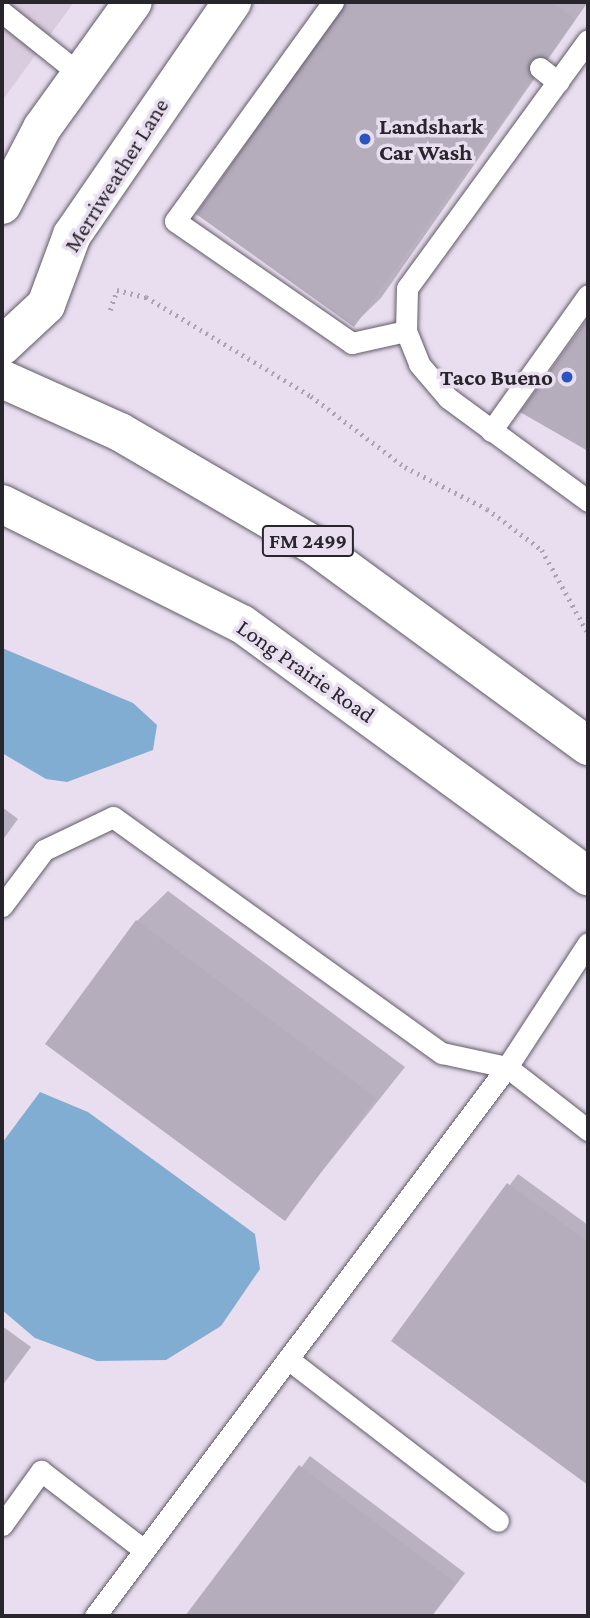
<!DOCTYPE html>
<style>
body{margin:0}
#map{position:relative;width:590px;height:1618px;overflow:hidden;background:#e8deef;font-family:"Crimson Pro",serif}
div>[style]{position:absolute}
.commercial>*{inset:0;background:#daccdf}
.water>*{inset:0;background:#82add2}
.shadow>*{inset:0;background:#0003}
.building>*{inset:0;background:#b5acbc}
.path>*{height:4.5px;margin-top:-2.25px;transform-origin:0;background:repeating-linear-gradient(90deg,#aba3b1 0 2px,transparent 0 7px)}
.roads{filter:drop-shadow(0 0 2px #625a68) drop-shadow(0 0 2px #625a68)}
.service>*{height:21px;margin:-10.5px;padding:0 10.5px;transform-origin:10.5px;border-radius:10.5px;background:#fff}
.minor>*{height:38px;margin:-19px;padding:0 19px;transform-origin:19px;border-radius:19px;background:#fff}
.primary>*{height:38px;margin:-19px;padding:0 19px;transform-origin:19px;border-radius:19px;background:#fff}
.dots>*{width:19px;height:19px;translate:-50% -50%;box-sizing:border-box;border:4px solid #e8deef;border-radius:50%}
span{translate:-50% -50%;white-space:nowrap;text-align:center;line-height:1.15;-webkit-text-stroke:7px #e8deef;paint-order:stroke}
.shield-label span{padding:2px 5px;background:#e8deef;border:2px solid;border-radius:5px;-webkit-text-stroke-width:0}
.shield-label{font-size:21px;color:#29252c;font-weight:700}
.poi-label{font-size:23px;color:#29252c;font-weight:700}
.left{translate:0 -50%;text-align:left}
.right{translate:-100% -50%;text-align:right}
.street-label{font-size:23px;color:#29252c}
.frame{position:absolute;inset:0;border:4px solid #29252c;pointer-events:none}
</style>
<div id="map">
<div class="commercial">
<i style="clip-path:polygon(2px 2px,74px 2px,2px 101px)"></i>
</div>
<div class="water">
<i style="clip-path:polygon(2px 648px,133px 703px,157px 725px,153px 750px,67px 782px,46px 779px,2px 753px)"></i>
<i style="clip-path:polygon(40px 1092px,88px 1112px,255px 1234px,260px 1269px,221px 1326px,166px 1360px,97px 1361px,35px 1338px,2px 1310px,2px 1143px)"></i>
</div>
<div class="shadow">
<i style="clip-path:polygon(346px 2px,588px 2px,381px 298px,353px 325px)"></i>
<i style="clip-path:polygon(588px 321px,588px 437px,582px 444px,523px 412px)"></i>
<i style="clip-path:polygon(2px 807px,18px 819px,2px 841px)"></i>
<i style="clip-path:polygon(168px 891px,405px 1067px,284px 1219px,137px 921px)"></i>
<i style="clip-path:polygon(518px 1174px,588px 1225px,588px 1483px,394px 1341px)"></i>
<i style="clip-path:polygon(2px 1326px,31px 1347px,2px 1386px)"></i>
<i style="clip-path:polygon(310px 1456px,465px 1573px,432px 1616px,207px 1616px,194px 1607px)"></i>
</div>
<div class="building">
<i style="clip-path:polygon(346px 2px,551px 2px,575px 19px,548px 57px,529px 61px,532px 79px,354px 327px,196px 214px)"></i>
<i style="clip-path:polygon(588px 318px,588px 451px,520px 412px)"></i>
<i style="clip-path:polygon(136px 920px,376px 1098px,285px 1221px,45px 1044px)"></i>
<i style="clip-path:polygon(507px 1183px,588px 1242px,588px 1485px,391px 1341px)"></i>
<i style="clip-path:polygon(299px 1465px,456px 1583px,431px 1616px,185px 1616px)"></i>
</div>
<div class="path">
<i style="left:110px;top:310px;width:21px;rotate:-71deg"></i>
<i style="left:117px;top:290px;width:30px;rotate:14deg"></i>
<i style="left:146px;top:297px;width:192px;rotate:31deg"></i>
<i style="left:311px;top:396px;width:118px;rotate:37.1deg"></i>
<i style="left:405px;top:467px;width:92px;rotate:27.1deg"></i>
<i style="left:487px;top:509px;width:69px;rotate:36.7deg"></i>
<i style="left:542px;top:550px;width:95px;rotate:61deg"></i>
</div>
<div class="roads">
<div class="service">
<i style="left:333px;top:2px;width:270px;rotate:125.8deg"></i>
<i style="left:175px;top:221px;width:215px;rotate:34.6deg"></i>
<i style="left:352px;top:343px;width:55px;rotate:-12.5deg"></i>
<i style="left:2px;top:12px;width:101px;rotate:38.6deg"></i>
<i style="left:588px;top:40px;width:307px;rotate:126.1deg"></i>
<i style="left:407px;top:288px;width:43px;rotate:91.3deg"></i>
<i style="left:406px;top:331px;width:35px;rotate:68deg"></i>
<i style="left:419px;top:364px;width:45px;rotate:49.5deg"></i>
<i style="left:448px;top:398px;width:174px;rotate:36.3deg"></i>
<i style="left:540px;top:68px;width:23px;rotate:38deg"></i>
<i style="left:491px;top:431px;width:167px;rotate:-54.5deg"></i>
<i style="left:2px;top:906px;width:70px;rotate:-53.1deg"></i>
<i style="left:44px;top:850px;width:76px;rotate:-25.6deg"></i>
<i style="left:113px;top:817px;width:405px;rotate:35.7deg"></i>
<i style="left:442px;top:1053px;width:66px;rotate:12.2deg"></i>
<i style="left:507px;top:1067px;width:103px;rotate:37.9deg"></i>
<i style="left:288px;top:1359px;width:265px;rotate:37.6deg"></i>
<i style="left:2px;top:1525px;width:67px;rotate:-54.2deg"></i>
<i style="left:41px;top:1471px;width:130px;rotate:37.5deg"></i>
<i style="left:95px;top:1616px;width:686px;rotate:-53.11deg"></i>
<i style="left:507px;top:1067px;width:148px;rotate:-56.8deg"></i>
</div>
<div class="minor">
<i style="left:2px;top:205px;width:87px;rotate:-62.5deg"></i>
<i style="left:42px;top:128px;width:155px;rotate:-54.2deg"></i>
<i style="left:2px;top:346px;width:60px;rotate:-43deg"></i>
<i style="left:46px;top:305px;width:75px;rotate:-69.6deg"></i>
<i style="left:72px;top:235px;width:283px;rotate:-55.5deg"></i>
</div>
<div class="primary">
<i style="left:2px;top:379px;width:129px;rotate:24.2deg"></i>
<i style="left:120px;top:432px;width:222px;rotate:30.3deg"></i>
<i style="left:312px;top:544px;width:342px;rotate:36.2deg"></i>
<i style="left:2px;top:504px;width:268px;rotate:26.6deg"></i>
<i style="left:242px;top:624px;width:428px;rotate:36.1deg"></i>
</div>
</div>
<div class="dots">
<i style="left:365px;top:139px;background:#2b54c3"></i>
<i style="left:567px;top:377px;background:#2b54c3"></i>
</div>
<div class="shield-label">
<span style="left:308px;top:541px">FM 2499</span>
</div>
<div class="poi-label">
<span class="left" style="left:379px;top:139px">Landshark<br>Car Wash</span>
<span class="right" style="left:553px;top:377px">Taco Bueno</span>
</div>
<div class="street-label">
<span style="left:116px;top:175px;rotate:-58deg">Merriweather Lane</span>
<span style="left:306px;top:671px;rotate:35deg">Long Prairie Road</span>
</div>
<div class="frame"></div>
</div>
